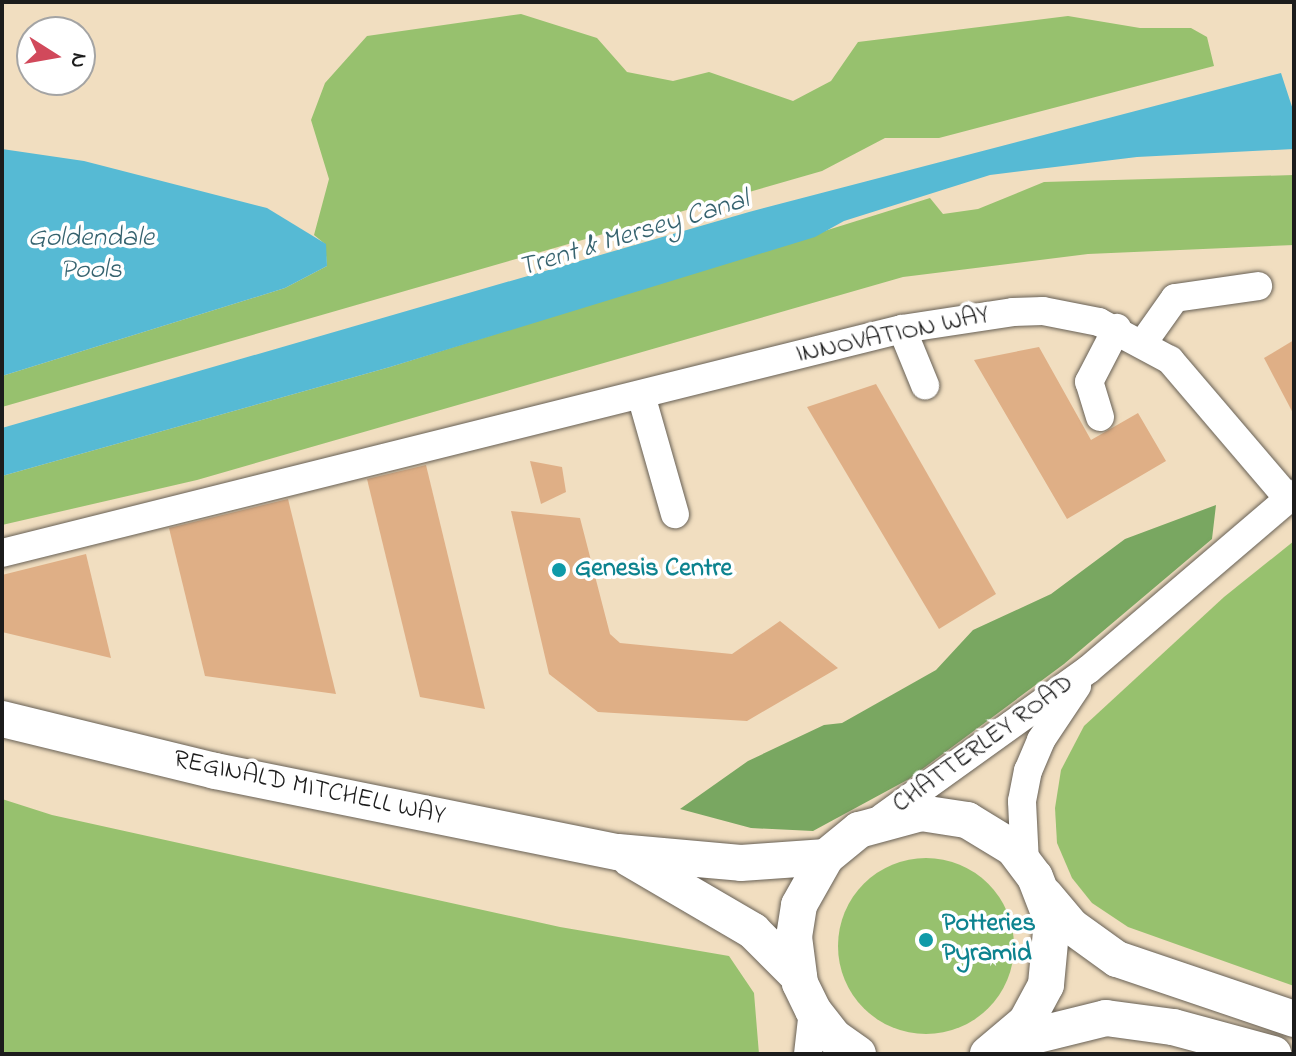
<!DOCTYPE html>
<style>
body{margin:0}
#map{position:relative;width:1296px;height:1056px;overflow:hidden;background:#f1dec0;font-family:"Indie Flower",sans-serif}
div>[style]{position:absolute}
.green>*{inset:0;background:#97c16e}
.round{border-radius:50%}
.forest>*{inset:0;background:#79a761}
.water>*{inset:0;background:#56bad4}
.building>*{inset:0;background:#dfaf86}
.roads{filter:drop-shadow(0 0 2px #676055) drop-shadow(0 0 2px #676055)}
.minor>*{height:28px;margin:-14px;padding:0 14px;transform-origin:14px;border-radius:14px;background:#fff}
.major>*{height:36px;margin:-18px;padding:0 18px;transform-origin:18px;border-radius:18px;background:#fff}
.dots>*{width:22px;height:22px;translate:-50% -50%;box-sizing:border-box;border:4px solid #fff;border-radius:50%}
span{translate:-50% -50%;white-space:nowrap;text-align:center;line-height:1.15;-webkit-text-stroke:7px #fff;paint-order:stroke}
.street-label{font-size:26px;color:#1c1c1c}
.culture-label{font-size:26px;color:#0d838f;font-weight:700}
.left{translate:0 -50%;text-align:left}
.water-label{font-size:28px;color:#36636f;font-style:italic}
.frame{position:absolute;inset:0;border:4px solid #1c1c1c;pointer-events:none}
.north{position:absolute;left:16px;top:16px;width:80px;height:80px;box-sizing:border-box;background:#fff;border:2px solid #a4a4a4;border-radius:50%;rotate:101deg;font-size:22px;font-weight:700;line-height:32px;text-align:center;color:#1c1c1c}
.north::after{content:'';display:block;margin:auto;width:28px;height:36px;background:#d1495b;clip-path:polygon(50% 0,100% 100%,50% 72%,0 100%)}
</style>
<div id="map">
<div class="green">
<i style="clip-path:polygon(521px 14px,597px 38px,627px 72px,673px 81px,709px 72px,793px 101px,831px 81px,858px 42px,1068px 16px,1140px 28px,1191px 28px,1207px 37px,1214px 66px,939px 138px,885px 138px,822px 171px,2px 407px,2px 376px,285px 288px,327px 266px,325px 244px,314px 235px,329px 179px,311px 120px,325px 83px,367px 36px)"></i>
<i style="clip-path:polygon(1294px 175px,1294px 245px,1088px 254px,903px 277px,197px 480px,2px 525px,2px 476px,390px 367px,930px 198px,943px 214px,978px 209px,1044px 182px)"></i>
<i style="clip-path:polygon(1294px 541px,1294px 986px,1128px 927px,1092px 903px,1072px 878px,1057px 843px,1055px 808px,1061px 770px,1084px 726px,1224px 597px)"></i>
<i style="clip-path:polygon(2px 799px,52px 815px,560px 927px,729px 956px,754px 993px,759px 1054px,2px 1054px)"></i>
<i class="round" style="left:838px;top:858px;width:176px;height:176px"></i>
</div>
<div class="forest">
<i style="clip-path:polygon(1216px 505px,1212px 539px,1064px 664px,909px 779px,813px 831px,751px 828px,680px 809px,748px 761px,824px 725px,842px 723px,936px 670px,973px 630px,1051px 594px,1125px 539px)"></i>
</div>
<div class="water">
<i style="clip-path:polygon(1281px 73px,1294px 113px,1294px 149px,1137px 157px,990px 175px,844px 221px,815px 237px,390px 367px,2px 476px,2px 428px,749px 212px)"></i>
<i style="clip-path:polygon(2px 149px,84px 161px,267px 208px,326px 244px,327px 266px,285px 288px,2px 376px)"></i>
</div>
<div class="building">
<i style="clip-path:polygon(1294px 340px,1294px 415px,1264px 358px)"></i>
<i style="clip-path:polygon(1039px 347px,1091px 440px,1138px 413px,1166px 461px,1067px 519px,974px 360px)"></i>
<i style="clip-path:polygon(876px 384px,996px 594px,939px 629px,807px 407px)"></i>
<i style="clip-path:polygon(530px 461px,562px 467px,566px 492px,541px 504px)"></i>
<i style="clip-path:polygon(426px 465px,485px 709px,420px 697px,367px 479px)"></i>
<i style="clip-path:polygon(288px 499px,336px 694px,205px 676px,169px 528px)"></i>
<i style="clip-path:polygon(511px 511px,580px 518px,610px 634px,620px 643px,732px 654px,780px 621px,838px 668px,747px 721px,598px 712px,549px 674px)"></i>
<i style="clip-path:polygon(86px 554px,111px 658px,2px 632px,2px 575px)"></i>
</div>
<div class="roads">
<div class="minor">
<i style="left:902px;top:329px;width:61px;rotate:67.7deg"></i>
<i style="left:1143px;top:343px;width:55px;rotate:-54.6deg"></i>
<i style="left:1175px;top:298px;width:84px;rotate:-8.2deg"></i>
<i style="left:641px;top:395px;width:124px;rotate:74.1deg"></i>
<i style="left:1100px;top:417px;width:37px;rotate:-107deg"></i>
<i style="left:1089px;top:382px;width:61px;rotate:-62.6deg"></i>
<i style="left:2px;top:553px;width:927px;rotate:-13.98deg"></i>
<i style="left:902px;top:329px;width:112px;rotate:-8.7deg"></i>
<i style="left:1013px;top:312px;width:30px;rotate:-2deg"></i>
<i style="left:1043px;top:311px;width:57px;rotate:11.1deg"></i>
<i style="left:1099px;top:322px;width:81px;rotate:28.2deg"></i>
<i style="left:1170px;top:360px;width:182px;rotate:49.5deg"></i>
<i style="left:883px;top:817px;width:254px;rotate:-35.7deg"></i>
<i style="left:1089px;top:669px;width:270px;rotate:-40.5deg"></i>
<i style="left:1025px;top:863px;width:62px;rotate:-92.8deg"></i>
<i style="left:1022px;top:801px;width:31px;rotate:-79deg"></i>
<i style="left:1028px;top:771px;width:34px;rotate:-67deg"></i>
<i style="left:1041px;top:740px;width:65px;rotate:-56.3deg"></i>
<i style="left:808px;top:1054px;width:44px;rotate:-83.5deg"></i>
</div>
<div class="major">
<i style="left:2px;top:719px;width:219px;rotate:13.7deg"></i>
<i style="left:215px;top:771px;width:411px;rotate:11.4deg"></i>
<i style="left:618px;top:852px;width:123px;rotate:5.1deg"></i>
<i style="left:741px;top:863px;width:85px;rotate:-4deg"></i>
<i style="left:630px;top:859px;width:143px;rotate:30.3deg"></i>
<i style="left:753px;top:931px;width:65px;rotate:45deg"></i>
<i style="left:1045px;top:895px;width:40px;rotate:50deg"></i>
<i style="left:1071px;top:926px;width:57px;rotate:35.7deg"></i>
<i style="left:1117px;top:959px;width:187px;rotate:18.7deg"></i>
<i style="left:1005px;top:1043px;width:104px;rotate:-13.9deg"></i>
<i style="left:1106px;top:1018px;width:68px;rotate:7.7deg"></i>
<i style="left:1173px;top:1027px;width:104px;rotate:15.1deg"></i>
<i style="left:858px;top:1054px;width:29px;rotate:-145deg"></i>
<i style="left:834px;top:1037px;width:34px;rotate:-128deg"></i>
<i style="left:813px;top:1010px;width:30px;rotate:-116deg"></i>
<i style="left:800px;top:983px;width:46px;rotate:-97.4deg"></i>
<i style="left:794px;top:937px;width:32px;rotate:-81deg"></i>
<i style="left:799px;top:905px;width:55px;rotate:-60.6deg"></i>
<i style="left:826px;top:857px;width:43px;rotate:-39.3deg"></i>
<i style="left:859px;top:830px;width:64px;rotate:-15.3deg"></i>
<i style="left:921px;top:813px;width:47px;rotate:8.7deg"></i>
<i style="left:967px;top:820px;width:54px;rotate:31.3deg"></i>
<i style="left:1013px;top:848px;width:36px;rotate:53deg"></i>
<i style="left:1035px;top:877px;width:47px;rotate:68.9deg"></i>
<i style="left:1052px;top:921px;width:64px;rotate:95.4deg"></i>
<i style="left:1046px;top:985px;width:42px;rotate:118.4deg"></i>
<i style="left:1026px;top:1022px;width:50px;rotate:139.9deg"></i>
</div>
</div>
<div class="dots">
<i style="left:559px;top:570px;background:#0f9aa8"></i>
<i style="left:926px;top:940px;background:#0f9aa8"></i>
</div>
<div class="street-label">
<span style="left:893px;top:336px;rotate:-12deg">INNOVATION WAY</span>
<span style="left:984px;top:745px;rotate:-36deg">CHATTERLEY ROAD</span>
<span style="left:309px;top:789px;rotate:12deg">REGINALD MITCHELL WAY</span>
</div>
<div class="culture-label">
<span class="left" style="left:575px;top:570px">Genesis Centre</span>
<span class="left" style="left:942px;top:940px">Potteries<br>Pyramid</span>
</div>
<div class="water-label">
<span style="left:634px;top:235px;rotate:-17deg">Trent &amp; Mersey Canal</span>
<span style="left:91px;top:255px">Goldendale<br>Pools</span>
</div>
<div class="frame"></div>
<div class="north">N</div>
</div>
